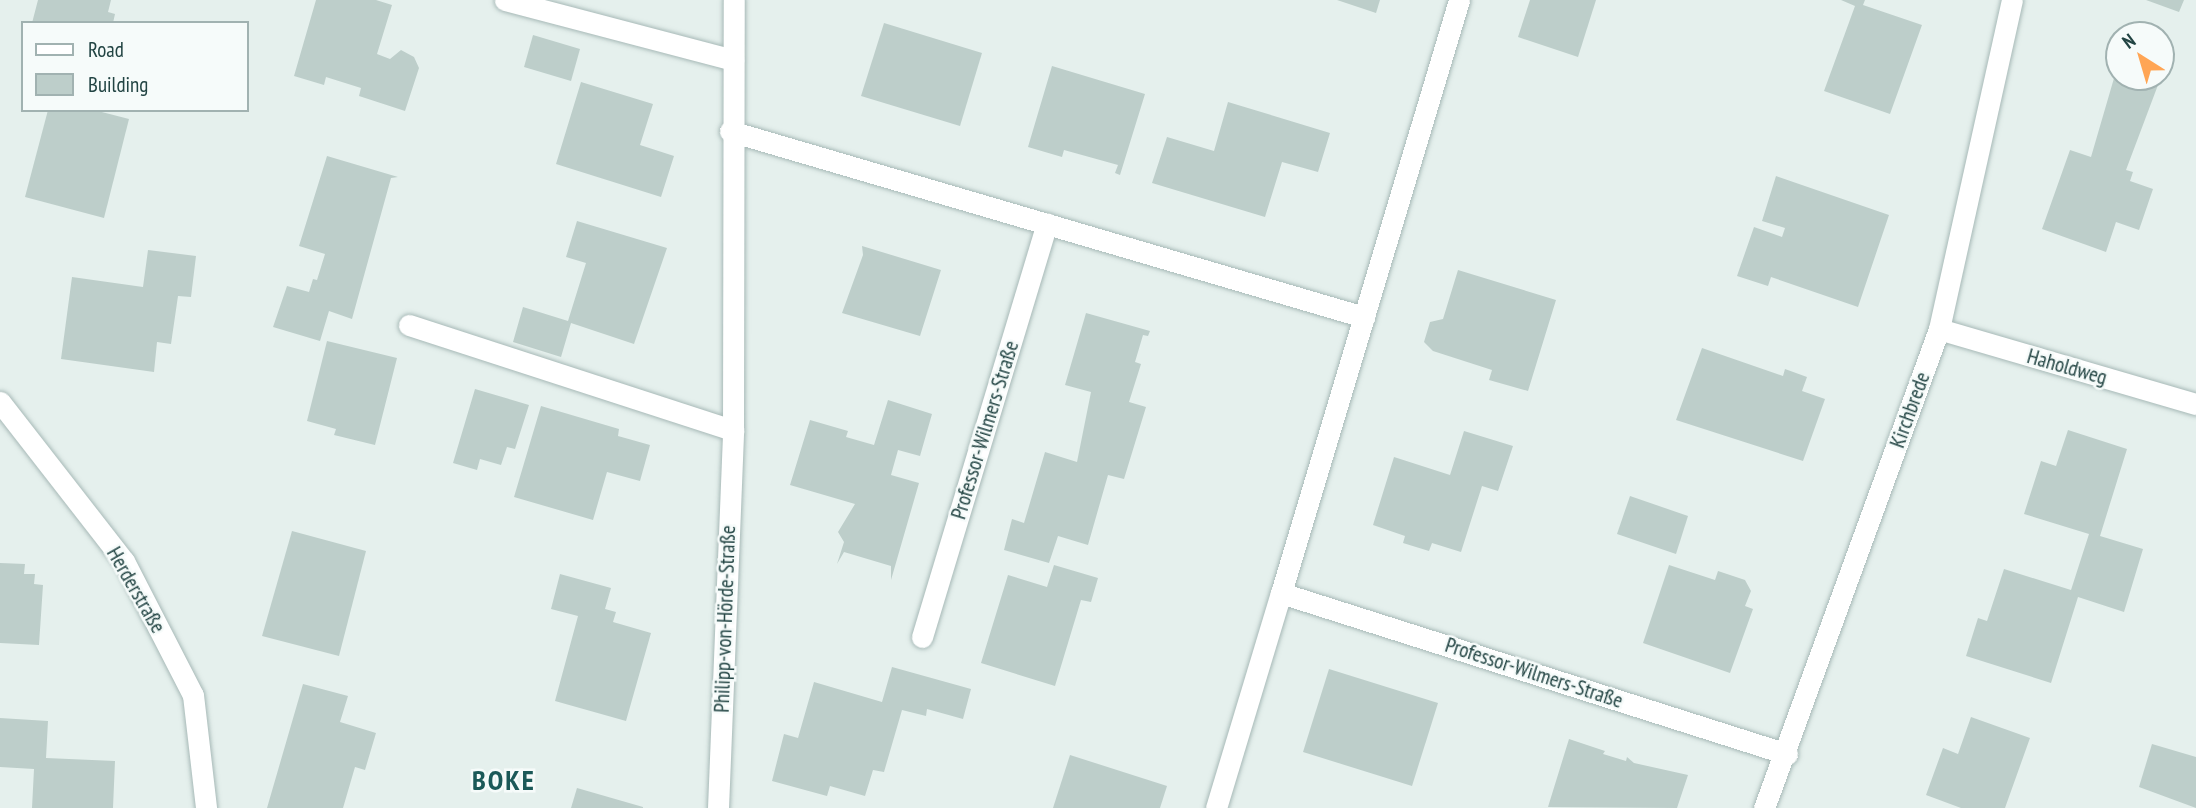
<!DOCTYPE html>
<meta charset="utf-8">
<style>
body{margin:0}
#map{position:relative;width:2196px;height:808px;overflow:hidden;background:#e5f0ed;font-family:"PT Sans Narrow",sans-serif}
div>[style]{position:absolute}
.building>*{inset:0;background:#bdceca}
.roads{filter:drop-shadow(0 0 2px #a7b9b7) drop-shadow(0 0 2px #a7b9b7)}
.minor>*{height:21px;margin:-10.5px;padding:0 10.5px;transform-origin:10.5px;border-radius:10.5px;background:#fff}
span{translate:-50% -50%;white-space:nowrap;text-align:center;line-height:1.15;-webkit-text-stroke:5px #f6fbfa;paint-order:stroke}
.street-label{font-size:21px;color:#224443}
.district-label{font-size:28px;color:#1b5958;font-weight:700;letter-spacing:2px}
.legend{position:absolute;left:21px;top:21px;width:228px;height:91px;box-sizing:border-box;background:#f6fbfa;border:2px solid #a1b2b1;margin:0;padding:9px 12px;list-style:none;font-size:21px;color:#224443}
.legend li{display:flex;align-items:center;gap:14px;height:35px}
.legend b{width:35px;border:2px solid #a1b2b1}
.north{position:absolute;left:2105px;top:21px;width:70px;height:70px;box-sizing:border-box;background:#f6fbfa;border:2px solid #a1b2b1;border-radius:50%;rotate:323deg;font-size:19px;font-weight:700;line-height:28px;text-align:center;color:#224443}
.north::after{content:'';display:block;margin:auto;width:24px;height:32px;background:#ffa554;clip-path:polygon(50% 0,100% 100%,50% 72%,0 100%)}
</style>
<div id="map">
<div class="building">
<i style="clip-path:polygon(38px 0,111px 0,108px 12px,115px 14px,113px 23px,32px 23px)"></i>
<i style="clip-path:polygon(316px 0,376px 0,392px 5px,377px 54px,390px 59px,401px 50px,414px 57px,419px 68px,405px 111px,359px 96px,361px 88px,326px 77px,324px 85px,294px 76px)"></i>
<i style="clip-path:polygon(1337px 0,1380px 0,1376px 13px)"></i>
<i style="clip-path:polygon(1530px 0,1596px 0,1578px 57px,1518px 37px)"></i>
<i style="clip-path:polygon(1841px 0,1865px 0,1863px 5px,1922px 25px,1890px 114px,1824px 91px,1855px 6px)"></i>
<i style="clip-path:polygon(2146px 0,2184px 0,2179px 12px)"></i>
<i style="clip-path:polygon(884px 23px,982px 53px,960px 126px,861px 96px)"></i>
<i style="clip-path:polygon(533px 35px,580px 49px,571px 81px,524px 67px)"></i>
<i style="clip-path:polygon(2119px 61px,2119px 77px,2161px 77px,2126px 170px,2133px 172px,2130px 181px,2153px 189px,2139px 230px,2116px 222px,2106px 252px,2042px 229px,2070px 150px,2091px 157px)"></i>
<i style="clip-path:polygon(1052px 66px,1145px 94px,1120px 175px,1115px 173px,1118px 165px,1064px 150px,1062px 157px,1028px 147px)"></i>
<i style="clip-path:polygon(581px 82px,653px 104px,640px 145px,674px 156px,661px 197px,556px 164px)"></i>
<i style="clip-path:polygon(1228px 102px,1330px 133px,1318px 172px,1282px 162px,1265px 217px,1152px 183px,1167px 137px,1214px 151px)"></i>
<i style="clip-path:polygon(48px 110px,94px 110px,129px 119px,104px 218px,25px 197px)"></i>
<i style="clip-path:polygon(327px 156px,398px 177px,391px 178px,352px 319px,329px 311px,320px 341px,273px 327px,287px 286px,309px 292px,313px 279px,317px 280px,325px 254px,299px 246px)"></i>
<i style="clip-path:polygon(1776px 176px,1889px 215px,1858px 307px,1771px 277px,1768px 286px,1737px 276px,1754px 227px,1782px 237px,1785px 228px,1762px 221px)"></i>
<i style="clip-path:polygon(577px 221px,667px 248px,634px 344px,571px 323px,561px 357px,513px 342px,523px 307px,568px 321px,586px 263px,566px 257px)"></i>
<i style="clip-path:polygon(862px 246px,941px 270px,920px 336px,842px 313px,863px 255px)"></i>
<i style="clip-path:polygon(148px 250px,196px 256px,191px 297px,178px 296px,171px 344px,157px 342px,154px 372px,61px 359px,72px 277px,143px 287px)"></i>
<i style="clip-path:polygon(1458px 270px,1556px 300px,1528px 391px,1489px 380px,1492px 370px,1433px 351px,1424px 342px,1430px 322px,1443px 319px)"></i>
<i style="clip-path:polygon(1086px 313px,1150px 331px,1148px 336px,1143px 335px,1135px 362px,1141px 364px,1129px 402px,1146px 407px,1124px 479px,1108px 475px,1088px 545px,1058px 536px,1049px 563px,1004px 550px,1012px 519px,1024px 523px,1045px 452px,1077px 462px,1091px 392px,1065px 385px)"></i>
<i style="clip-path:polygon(327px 341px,397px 358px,375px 445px,334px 435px,336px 429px,307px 421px)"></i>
<i style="clip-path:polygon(1702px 348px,1783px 376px,1785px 369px,1807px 377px,1802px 391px,1825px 399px,1803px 461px,1676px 420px)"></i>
<i style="clip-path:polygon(475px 389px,529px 405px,515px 449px,507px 447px,501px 465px,480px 459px,477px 470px,453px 463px)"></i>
<i style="clip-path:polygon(888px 400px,932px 414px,920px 456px,898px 450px,891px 475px,919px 483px,891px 580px,891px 566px,844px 552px,837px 564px,844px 542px,838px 532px,855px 504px,790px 485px,810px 420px,848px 431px,846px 437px,874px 445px)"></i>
<i style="clip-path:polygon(541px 406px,619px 429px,618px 436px,650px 445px,640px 481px,607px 472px,593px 520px,514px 497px)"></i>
<i style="clip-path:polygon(2068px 430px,2127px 449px,2100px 536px,2143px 549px,2124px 612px,2078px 597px,2051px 683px,1966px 656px,1978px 618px,1987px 621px,2004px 569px,2071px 590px,2089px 534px,2024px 514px,2041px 461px,2056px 466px)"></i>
<i style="clip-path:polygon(1464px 431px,1513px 446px,1498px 491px,1482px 486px,1461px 552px,1432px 543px,1429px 551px,1403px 543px,1405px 536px,1373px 525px,1394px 457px,1450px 475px)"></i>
<i style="clip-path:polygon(1630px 496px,1688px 516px,1676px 554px,1617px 534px)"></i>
<i style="clip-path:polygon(292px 531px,366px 551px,339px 656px,262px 636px)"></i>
<i style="clip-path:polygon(0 563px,25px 564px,24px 574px,35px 574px,34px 584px,43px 585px,39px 645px,0 643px)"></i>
<i style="clip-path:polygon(1054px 565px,1098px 578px,1091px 602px,1081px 600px,1055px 686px,981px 663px,1008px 575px,1047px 587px)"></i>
<i style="clip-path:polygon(1669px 565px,1715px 580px,1718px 571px,1745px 580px,1751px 591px,1745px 606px,1753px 609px,1730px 673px,1643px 643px)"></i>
<i style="clip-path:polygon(560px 574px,611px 588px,605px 609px,616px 612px,613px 622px,651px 633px,626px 721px,555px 701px,578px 616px,551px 609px)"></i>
<i style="clip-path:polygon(892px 667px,971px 689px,963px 719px,927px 709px,926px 716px,902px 710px,884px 772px,873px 770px,865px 796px,830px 786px,827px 796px,772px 781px,784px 734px,798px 738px,814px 682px,882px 702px)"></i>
<i style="clip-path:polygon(1329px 669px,1438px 703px,1412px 786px,1303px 752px)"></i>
<i style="clip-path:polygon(303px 684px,348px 696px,340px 722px,376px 733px,365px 770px,355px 767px,343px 808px,267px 808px)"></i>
<i style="clip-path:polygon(1971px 717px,2030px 738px,2005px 808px,1961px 808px,1926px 795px,1943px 748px,1958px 754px)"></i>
<i style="clip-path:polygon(0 718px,48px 721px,46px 758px,115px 761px,113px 808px,32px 808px,34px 769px,0 767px)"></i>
<i style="clip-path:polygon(1569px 739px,1605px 751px,1603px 754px,1626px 761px,1627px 757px,1634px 763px,1688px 775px,1677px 808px,1548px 807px)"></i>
<i style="clip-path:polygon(2152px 744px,2196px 757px,2196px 808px,2139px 787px)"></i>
<i style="clip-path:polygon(1070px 755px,1167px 786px,1160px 808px,1053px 808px)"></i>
<i style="clip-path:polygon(577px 788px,643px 807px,643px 808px,571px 808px)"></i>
</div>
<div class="roads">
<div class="minor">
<i style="left:505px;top:0;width:236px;rotate:14.7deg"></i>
<i style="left:1459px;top:0;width:619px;rotate:106.71deg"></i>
<i style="left:1281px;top:593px;width:531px;rotate:17.65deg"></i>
<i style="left:730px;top:131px;width:661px;rotate:16.35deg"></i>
<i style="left:409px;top:325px;width:341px;rotate:18deg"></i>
<i style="left:1939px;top:329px;width:268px;rotate:16.3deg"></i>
<i style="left:0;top:402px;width:202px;rotate:52.1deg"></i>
<i style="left:124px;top:561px;width:151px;rotate:62.8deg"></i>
<i style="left:193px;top:695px;width:114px;rotate:83.4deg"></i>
<i style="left:922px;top:637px;width:432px;rotate:-73.2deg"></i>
<i style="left:718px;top:808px;width:378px;rotate:-87.7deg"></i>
<i style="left:733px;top:430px;width:430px;rotate:-89.9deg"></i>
<i style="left:1216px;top:808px;width:225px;rotate:-73.2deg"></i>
<i style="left:1764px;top:808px;width:510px;rotate:-69.93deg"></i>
<i style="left:1939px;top:329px;width:337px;rotate:-77.5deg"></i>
</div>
</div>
<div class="street-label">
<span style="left:2067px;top:367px;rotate:16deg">Haholdweg</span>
<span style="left:1910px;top:410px;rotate:-70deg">Kirchbrede</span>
<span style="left:985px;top:430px;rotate:-73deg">Professor-Wilmers-Straße</span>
<span style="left:136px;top:590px;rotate:60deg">Herderstraße</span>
<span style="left:725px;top:619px;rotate:-88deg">Philipp-von-Hörde-Straße</span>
<span style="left:1534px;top:673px;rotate:18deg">Professor-Wilmers-Straße</span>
</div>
<div class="district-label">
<span style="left:504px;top:780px">BOKE</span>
</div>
<ul class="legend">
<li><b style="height:9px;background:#fff"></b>Road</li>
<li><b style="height:19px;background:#bdceca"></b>Building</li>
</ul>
<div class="north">N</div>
</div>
